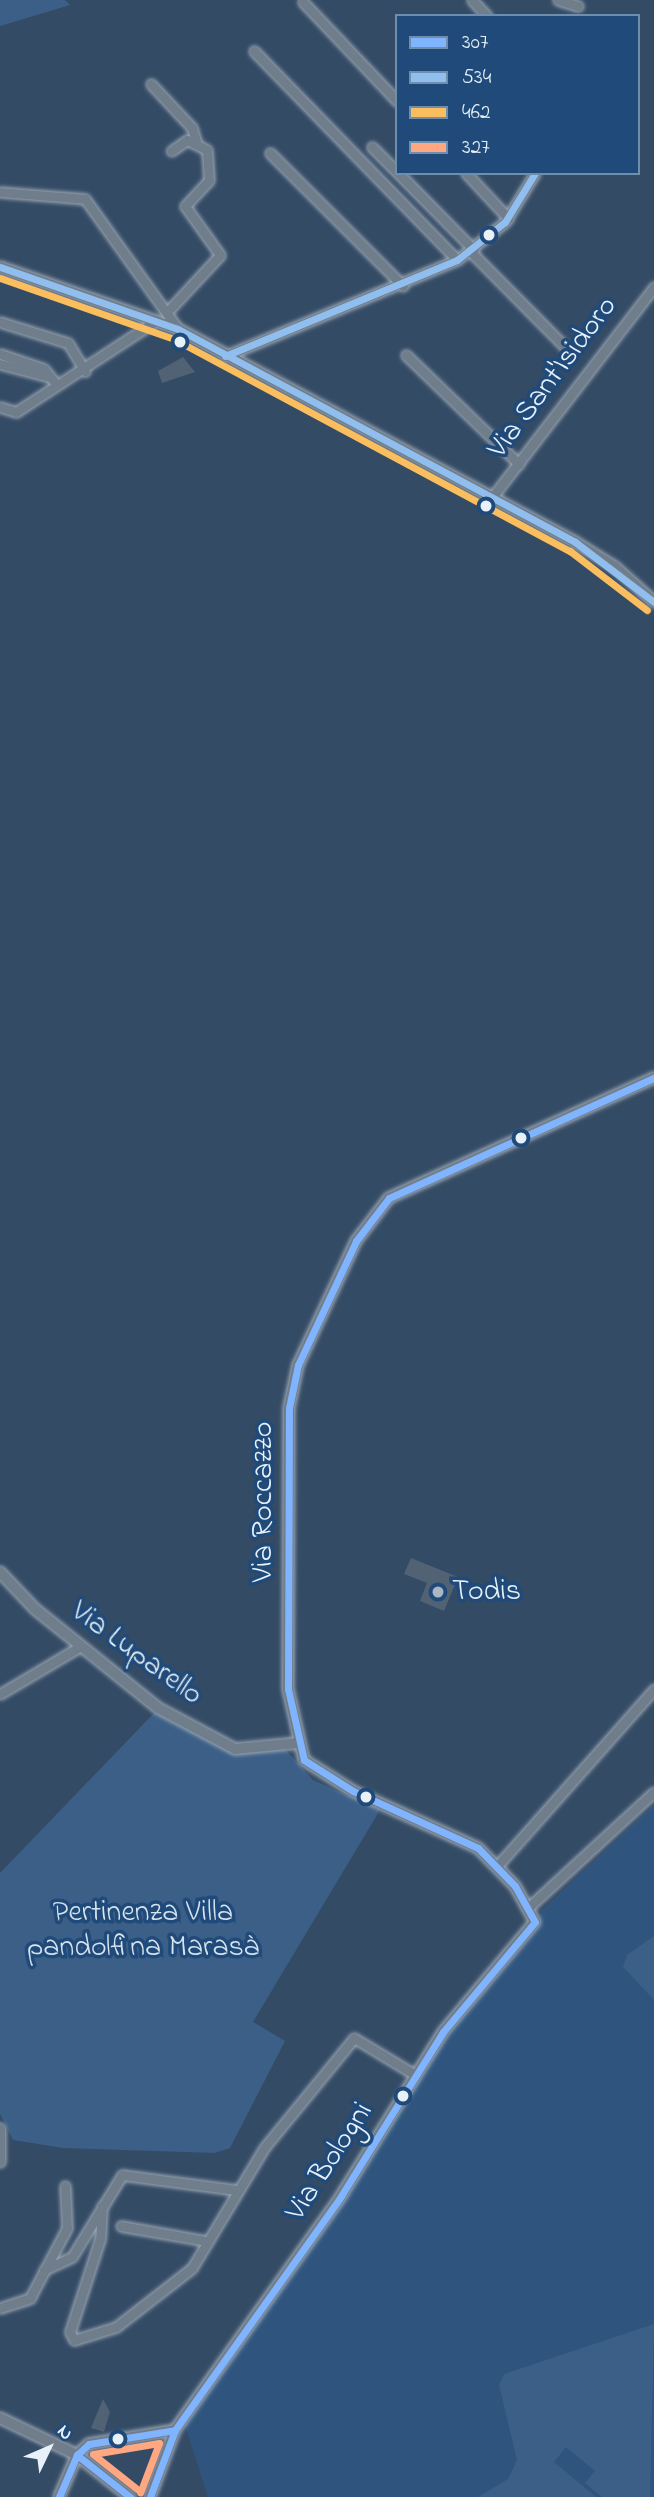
<!DOCTYPE html>
<meta charset="utf-8">
<style>
body{margin:0}
#map{position:relative;width:654px;height:2497px;overflow:hidden;background:#344b65;font-family:"Indie Flower",sans-serif}
div>[style]{position:absolute}
.built>*{inset:0;background:#2f557f}
.green>*{inset:0;background:#3b5f87}
.building>*{inset:0;background:#516275}
.roads{filter:drop-shadow(0 0 2px #9aa6b3) drop-shadow(0 0 2px #9aa6b3)}
.minor>*{height:9px;margin:-4.5px;padding:0 4.5px;transform-origin:4.5px;border-radius:4.5px;background:#707e8c}
.tertiary>*{height:10px;margin:-5px;padding:0 5px;transform-origin:5px;border-radius:5px;background:#707e8c}
.bus-1>*{height:7px;margin:-3.5px;padding:0 3.5px;transform-origin:3.5px;border-radius:3.5px;background:#80b4ff}
.bus-2>*{height:7px;margin:-3.5px;padding:0 3.5px;transform-origin:3.5px;border-radius:3.5px;background:#90beef}
.bus-3>*{height:7px;margin:-3.5px;padding:0 3.5px;transform-origin:3.5px;border-radius:3.5px;background:#fabe5f}
.bus-4>*{height:7px;margin:-3.5px;padding:0 3.5px;transform-origin:3.5px;border-radius:3.5px;background:#ffa780}
.dots>*{width:19px;height:19px;translate:-50% -50%;box-sizing:border-box;border:4px solid #1f4a7a;border-radius:50%}
span{translate:-50% -50%;white-space:nowrap;text-align:center;line-height:1.15;-webkit-text-stroke:7px #1f4a7a;paint-order:stroke}
.street-label{font-size:30px;color:#e8f1f8}
.poi-label{font-size:30px;color:#e8f1f8}
.left{translate:0 -50%;text-align:left}
.park-label{font-size:30px;color:#d7e3ed}
.legend{position:absolute;left:395px;top:14px;width:245px;height:161px;box-sizing:border-box;background:#1f4a7a;border:2px solid #6f8dac;margin:0;padding:9px 12px;list-style:none;font-size:21px;color:#e8f1f8}
.legend li{display:flex;align-items:center;gap:14px;height:35px}
.legend b{width:35px;border:2px solid #6f8dac}
.north{position:absolute;left:14px;top:2413px;width:70px;height:70px;-webkit-text-stroke:5px #1f4a7a;paint-order:stroke;rotate:46deg;font-size:19px;font-weight:700;line-height:28px;text-align:center;color:#e8f1f8}
.north::after{content:'';display:block;margin:auto;width:24px;height:32px;background:#e8f1f8;clip-path:polygon(50% 0,100% 100%,50% 72%,0 100%)}
</style>
<div id="map">
<div class="built">
<i style="clip-path:polygon(654px 1805px,654px 2497px,208px 2497px,184px 2422px,333px 2217px,435px 2050px,539px 1927px,541px 1911px)"></i>
</div>
<div class="green">
<i style="clip-path:polygon(0 0,65px 0,70px 5px,0 26px)"></i>
<i style="clip-path:polygon(155px 1712px,240px 1753px,285px 1749px,313px 1780px,380px 1810px,253px 2022px,285px 2041px,230px 2148px,215px 2153px,63px 2148px,13px 2140px,0 2114px,0 1873px)"></i>
<i style="clip-path:polygon(654px 1936px,654px 2000px,623px 1967px,627px 1955px)"></i>
<i style="clip-path:polygon(654px 2324px,650px 2497px,602px 2497px,585px 2483px,595px 2471px,566px 2447px,554px 2462px,596px 2497px,478px 2497px,508px 2479px,517px 2460px,499px 2385px,504px 2374px)"></i>
</div>
<div class="building">
<i style="clip-path:polygon(183px 357px,195px 372px,162px 383px,158px 371px)"></i>
<i style="clip-path:polygon(411px 1558px,458px 1577px,444px 1611px,420px 1601px,427px 1583px,404px 1574px)"></i>
<i style="clip-path:polygon(103px 2399px,110px 2412px,104px 2432px,91px 2428px)"></i>
</div>
<div class="roads">
<div class="minor">
<i style="left:472px;top:0;width:22px;rotate:47deg"></i>
<i style="left:558px;top:0;width:21px;rotate:17deg"></i>
<i style="left:303px;top:2px;width:137px;rotate:46.5deg"></i>
<i style="left:254px;top:51px;width:291px;rotate:45.8deg"></i>
<i style="left:151px;top:84px;width:60px;rotate:47deg"></i>
<i style="left:192px;top:128px;width:14px;rotate:73deg"></i>
<i style="left:372px;top:147px;width:35px;rotate:45deg"></i>
<i style="left:270px;top:153px;width:188px;rotate:45deg"></i>
<i style="left:398px;top:173px;width:108px;rotate:45.4deg"></i>
<i style="left:466px;top:173px;width:62px;rotate:47deg"></i>
<i style="left:0;top:192px;width:85px;rotate:4.7deg"></i>
<i style="left:85px;top:199px;width:160px;rotate:54.4deg"></i>
<i style="left:471px;top:252px;width:134px;rotate:45.3deg"></i>
<i style="left:168px;top:311px;width:76px;rotate:-47.1deg"></i>
<i style="left:220px;top:255px;width:60px;rotate:-125.5deg"></i>
<i style="left:185px;top:206px;width:35px;rotate:-47deg"></i>
<i style="left:209px;top:180px;width:30px;rotate:-94deg"></i>
<i style="left:207px;top:150px;width:22px;rotate:-153deg"></i>
<i style="left:187px;top:140px;width:19px;rotate:145deg"></i>
<i style="left:0;top:322px;width:71px;rotate:17.2deg"></i>
<i style="left:68px;top:343px;width:33px;rotate:59deg"></i>
<i style="left:0;top:354px;width:46px;rotate:18.8deg"></i>
<i style="left:44px;top:369px;width:19px;rotate:51deg"></i>
<i style="left:406px;top:355px;width:157px;rotate:44deg"></i>
<i style="left:225px;top:356px;width:251px;rotate:-22.5deg"></i>
<i style="left:457px;top:260px;width:61px;rotate:-38.4deg"></i>
<i style="left:505px;top:222px;width:57px;rotate:-58.5deg"></i>
<i style="left:0;top:364px;width:52px;rotate:14.6deg"></i>
<i style="left:0;top:407px;width:17px;rotate:17deg"></i>
<i style="left:16px;top:412px;width:168px;rotate:-33.1deg"></i>
<i style="left:490px;top:500px;width:269px;rotate:-52.4deg"></i>
<i style="left:0;top:1694px;width:94px;rotate:-30.7deg"></i>
<i style="left:498px;top:1865px;width:235px;rotate:-48.4deg"></i>
<i style="left:530px;top:1906px;width:168px;rotate:-42.6deg"></i>
<i style="left:102px;top:2206px;width:33px;rotate:93deg"></i>
<i style="left:100px;top:2239px;width:98px;rotate:107.9deg"></i>
<i style="left:70px;top:2332px;width:9px;rotate:63deg"></i>
<i style="left:74px;top:2340px;width:44px;rotate:-17.2deg"></i>
<i style="left:116px;top:2327px;width:96px;rotate:-37.8deg"></i>
<i style="left:192px;top:2268px;width:140px;rotate:-59deg"></i>
<i style="left:264px;top:2148px;width:142px;rotate:-50.7deg"></i>
<i style="left:354px;top:2038px;width:70px;rotate:31deg"></i>
<i style="left:121px;top:2226px;width:86px;rotate:10deg"></i>
<i style="left:44px;top:2270px;width:31px;rotate:-25deg"></i>
<i style="left:72px;top:2257px;width:96px;rotate:-58.6deg"></i>
<i style="left:122px;top:2175px;width:115px;rotate:7.5deg"></i>
<i style="left:0;top:2308px;width:32px;rotate:-18deg"></i>
<i style="left:30px;top:2298px;width:79px;rotate:-62.1deg"></i>
<i style="left:67px;top:2228px;width:42px;rotate:-92.7deg"></i>
</div>
<div class="tertiary">
<i style="left:0;top:267px;width:188px;rotate:19.2deg"></i>
<i style="left:178px;top:329px;width:451px;rotate:28.2deg"></i>
<i style="left:575px;top:542px;width:47px;rotate:32deg"></i>
<i style="left:615px;top:567px;width:52px;rotate:41.9deg"></i>
<i style="left:0;top:1572px;width:51px;rotate:46.6deg"></i>
<i style="left:35px;top:1609px;width:158px;rotate:38.8deg"></i>
<i style="left:158px;top:1708px;width:87px;rotate:28deg"></i>
<i style="left:235px;top:1749px;width:64px;rotate:-5.4deg"></i>
<i style="left:0;top:2129px;width:33px;rotate:90deg"></i>
<i style="left:0;top:2418px;width:85px;rotate:25.7deg"></i>
<i style="left:77px;top:2455px;width:68px;rotate:38.4deg"></i>
<i style="left:59px;top:2497px;width:46px;rotate:-66.8deg"></i>
<i style="left:77px;top:2455px;width:16px;rotate:-43deg"></i>
<i style="left:89px;top:2444px;width:87px;rotate:-9.2deg"></i>
<i style="left:150px;top:2497px;width:72px;rotate:-69.5deg"></i>
<i style="left:175px;top:2430px;width:287px;rotate:-54.6deg"></i>
<i style="left:341px;top:2196px;width:193px;rotate:-58.1deg"></i>
<i style="left:443px;top:2032px;width:143px;rotate:-50.1deg"></i>
<i style="left:535px;top:1922px;width:41px;rotate:-119.1deg"></i>
<i style="left:515px;top:1886px;width:53px;rotate:-134.2deg"></i>
<i style="left:478px;top:1848px;width:137px;rotate:-155.5deg"></i>
<i style="left:353px;top:1791px;width:58px;rotate:-147.7deg"></i>
<i style="left:304px;top:1760px;width:73px;rotate:-102.7deg"></i>
<i style="left:288px;top:1689px;width:281px;rotate:-89.8deg"></i>
<i style="left:289px;top:1408px;width:44px;rotate:-78.2deg"></i>
<i style="left:298px;top:1365px;width:137px;rotate:-64.9deg"></i>
<i style="left:356px;top:1241px;width:54px;rotate:-52.5deg"></i>
<i style="left:389px;top:1198px;width:291px;rotate:-24.4deg"></i>
</div>
</div>
<div class="bus-1">
<i style="left:77px;top:2455px;width:68px;rotate:38.4deg"></i>
<i style="left:59px;top:2497px;width:46px;rotate:-66.8deg"></i>
<i style="left:77px;top:2455px;width:16px;rotate:-43deg"></i>
<i style="left:89px;top:2444px;width:87px;rotate:-9.2deg"></i>
<i style="left:150px;top:2497px;width:72px;rotate:-69.5deg"></i>
<i style="left:175px;top:2430px;width:287px;rotate:-54.6deg"></i>
<i style="left:341px;top:2196px;width:193px;rotate:-58.1deg"></i>
<i style="left:443px;top:2032px;width:143px;rotate:-50.1deg"></i>
<i style="left:535px;top:1922px;width:41px;rotate:-119.1deg"></i>
<i style="left:515px;top:1886px;width:53px;rotate:-134.2deg"></i>
<i style="left:478px;top:1848px;width:137px;rotate:-155.5deg"></i>
<i style="left:353px;top:1791px;width:58px;rotate:-147.7deg"></i>
<i style="left:304px;top:1760px;width:73px;rotate:-102.7deg"></i>
<i style="left:288px;top:1689px;width:281px;rotate:-89.8deg"></i>
<i style="left:289px;top:1408px;width:44px;rotate:-78.2deg"></i>
<i style="left:298px;top:1365px;width:137px;rotate:-64.9deg"></i>
<i style="left:356px;top:1241px;width:54px;rotate:-52.5deg"></i>
<i style="left:389px;top:1198px;width:291px;rotate:-24.4deg"></i>
</div>
<div class="bus-2">
<i style="left:0;top:267px;width:188px;rotate:19.2deg"></i>
<i style="left:178px;top:329px;width:451px;rotate:28.2deg"></i>
<i style="left:575px;top:542px;width:99px;rotate:37.2deg"></i>
<i style="left:225px;top:356px;width:251px;rotate:-22.5deg"></i>
<i style="left:457px;top:260px;width:61px;rotate:-38.4deg"></i>
<i style="left:505px;top:222px;width:57px;rotate:-58.5deg"></i>
</div>
<div class="bus-3">
<i style="left:0;top:278px;width:184px;rotate:19.3deg"></i>
<i style="left:174px;top:339px;width:449px;rotate:28.2deg"></i>
<i style="left:570px;top:551px;width:97px;rotate:37.5deg"></i>
</div>
<div class="bus-4">
<i style="left:137px;top:2489px;width:56px;rotate:-141.5deg"></i>
<i style="left:93px;top:2454px;width:67px;rotate:-9.5deg"></i>
<i style="left:159px;top:2443px;width:53px;rotate:110.8deg"></i>
</div>
<div class="dots">
<i style="left:489px;top:235px;background:#e8f1f8"></i>
<i style="left:180px;top:342px;background:#e8f1f8"></i>
<i style="left:486px;top:506px;background:#e8f1f8"></i>
<i style="left:521px;top:1138px;background:#e8f1f8"></i>
<i style="left:438px;top:1592px;background:#a9b7c5"></i>
<i style="left:366px;top:1797px;background:#e8f1f8"></i>
<i style="left:403px;top:2096px;background:#e8f1f8"></i>
<i style="left:118px;top:2439px;background:#e8f1f8"></i>
</div>
<div class="street-label">
<span style="left:553px;top:378px;rotate:-53deg">Via Sant'Isidoro</span>
<span style="left:264px;top:1502px;rotate:-90deg">Via Roccazzo</span>
<span style="left:136px;top:1654px;rotate:36deg">Via Luparello</span>
<span style="left:330px;top:2162px;rotate:-57deg">Via Bologni</span>
</div>
<div class="poi-label">
<span class="left" style="left:452px;top:1592px">Todis</span>
</div>
<div class="park-label">
<span style="left:143px;top:1930px">Pertinenza Villa<br>pandolfina Marasà</span>
</div>
<ul class="legend">
<li><b style="height:9px;background:#80b4ff"></b>307</li>
<li><b style="height:9px;background:#90beef"></b>534</li>
<li><b style="height:9px;background:#fabe5f"></b>462</li>
<li><b style="height:9px;background:#ffa780"></b>327</li>
</ul>
<div class="north">N</div>
</div>
